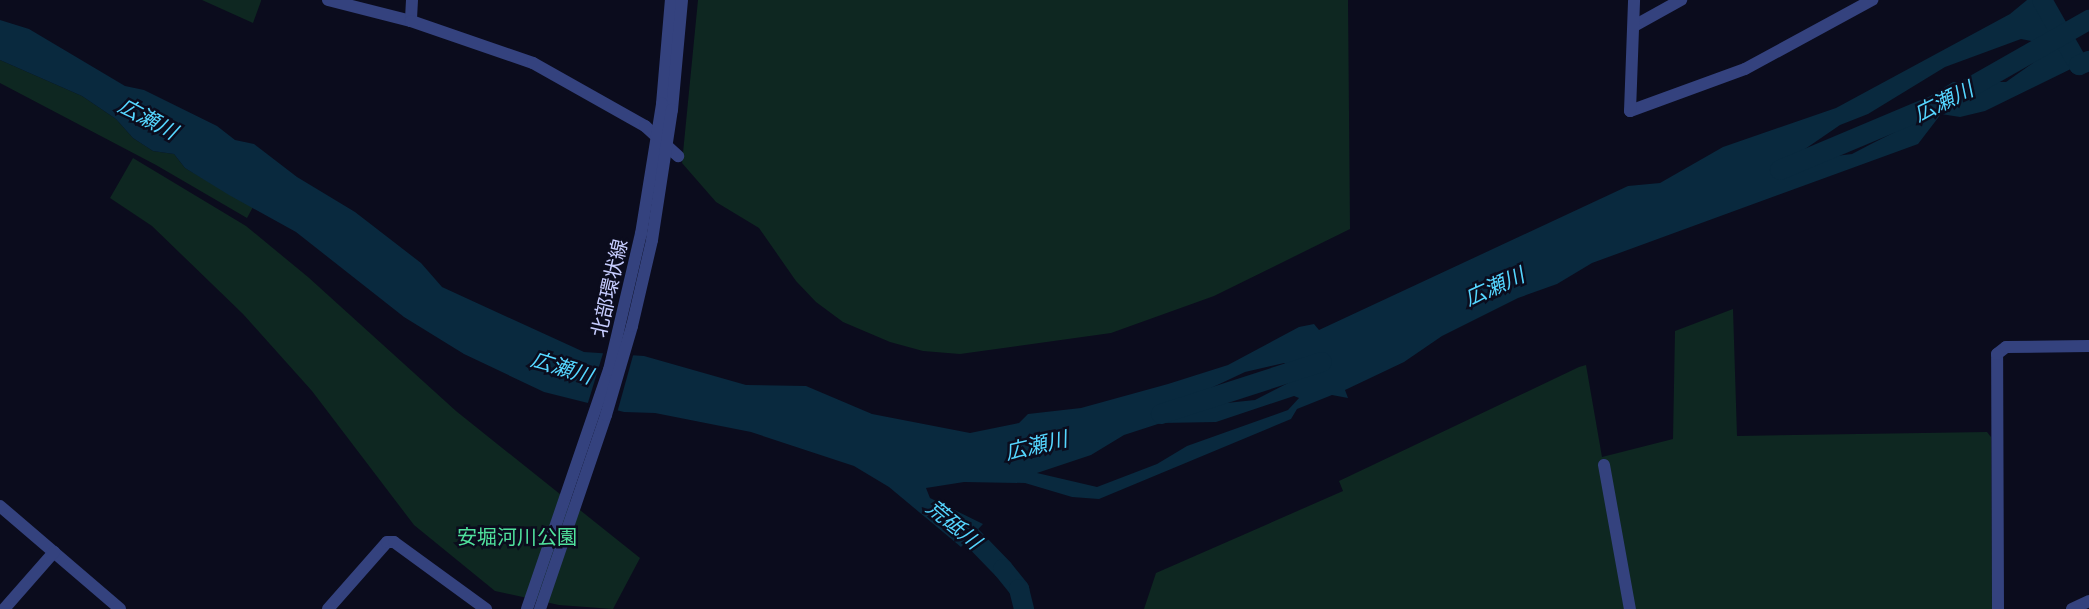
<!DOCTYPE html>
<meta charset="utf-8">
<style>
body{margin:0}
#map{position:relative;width:2089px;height:609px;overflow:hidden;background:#0b0c1d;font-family:"Exo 2","Noto Sans JP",sans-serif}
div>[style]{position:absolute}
.green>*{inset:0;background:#0e2721}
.water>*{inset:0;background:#09293e}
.pier>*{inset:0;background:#0b0c1d}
.river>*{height:20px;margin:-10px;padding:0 10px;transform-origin:10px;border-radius:10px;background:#09293e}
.minor>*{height:12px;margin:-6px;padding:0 6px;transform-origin:6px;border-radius:6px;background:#34427e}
.tertiary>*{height:12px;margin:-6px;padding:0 6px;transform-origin:6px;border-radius:6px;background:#34427e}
.tertiary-bridge>*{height:12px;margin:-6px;padding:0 6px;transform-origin:6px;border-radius:6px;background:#34427e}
span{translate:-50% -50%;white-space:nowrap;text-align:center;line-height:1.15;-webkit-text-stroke:5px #0b0c1d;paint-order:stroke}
.street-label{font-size:20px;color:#c7cdff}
.park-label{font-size:20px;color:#50e29d}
.water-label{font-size:21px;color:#55d6ff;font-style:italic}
</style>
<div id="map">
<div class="green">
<i style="clip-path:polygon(202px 0,261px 0,261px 1px,253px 23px)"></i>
<i style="clip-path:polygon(698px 0,1348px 0,1350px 229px,1214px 296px,1111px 333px,960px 354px,923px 351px,890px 342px,843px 322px,816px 302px,796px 281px,759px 228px,716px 202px,682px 163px)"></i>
<i style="clip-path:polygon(0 60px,82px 96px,116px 119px,133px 138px,153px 151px,174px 154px,185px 168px,253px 207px,247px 218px,156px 165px,0 83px)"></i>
<i style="clip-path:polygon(133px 158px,246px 226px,308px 277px,456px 411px,640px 558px,613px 609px,559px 605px,495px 591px,414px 525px,312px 391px,243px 314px,152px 226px,110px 198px)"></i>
<i style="clip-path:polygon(1733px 309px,1737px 436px,1987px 432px,1991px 437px,1992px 609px,1144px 609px,1156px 573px,1343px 491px,1339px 481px,1579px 367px,1586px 365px,1602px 457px,1673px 439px,1675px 331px)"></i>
</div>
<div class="water">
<i style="clip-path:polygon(evenodd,2027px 0,2042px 0,2079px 65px,1985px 111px,1960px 117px,1941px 114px,1918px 144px,1592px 263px,1557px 284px,1518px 298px,1442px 336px,1404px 362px,1345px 390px,1348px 398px,1332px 395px,1297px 409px,1291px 419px,1099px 499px,1072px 497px,1025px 483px,964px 482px,926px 488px,930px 498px,983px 524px,961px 547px,889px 487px,854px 466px,751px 432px,655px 413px,624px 412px,544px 392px,464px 354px,404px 317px,296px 232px,229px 195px,185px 168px,174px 154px,153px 151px,133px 138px,116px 119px,82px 96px,0 60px,0 20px,29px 29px,125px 86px,144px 90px,217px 126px,235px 140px,254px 144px,297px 177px,355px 212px,421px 263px,442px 287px,584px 352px,644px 356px,746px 385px,806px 386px,872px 414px,970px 433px,1019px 423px,1028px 414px,1081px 408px,1168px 384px,1228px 365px,1299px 327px,1314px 324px,1319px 330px,1628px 186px,1660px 183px,1723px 147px,1836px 108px,2010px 14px,2027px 0,2021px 39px,2036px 42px,2037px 60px,2006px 82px,1953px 82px,1924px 100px,1895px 132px,1873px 143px,1852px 154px,1803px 160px,1805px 149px,1840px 125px,1868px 114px,1945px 67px,2021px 39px,2027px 0,1284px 363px,1297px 370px,1300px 377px,1255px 400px,1188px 407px,1179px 403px,1245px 372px,1284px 363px,2027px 0,1294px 396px,1299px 398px,1288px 410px,1187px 446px,1157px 464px,1097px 487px,1037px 473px,1091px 455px,1124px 435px,1161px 423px,1216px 422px,1294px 396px)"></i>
</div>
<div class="pier">
<i style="clip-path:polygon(604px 350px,634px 352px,617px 413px,587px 406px)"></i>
</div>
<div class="river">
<i style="left:2042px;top:0;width:75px;rotate:60.4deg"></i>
<i style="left:2079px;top:65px;width:11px;rotate:-22deg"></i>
<i style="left:1962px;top:92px;width:146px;rotate:-29.6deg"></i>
<i style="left:1780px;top:170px;width:163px;rotate:-22.8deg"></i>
<i style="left:1161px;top:414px;width:169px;rotate:-17.9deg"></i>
<i style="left:949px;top:523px;width:26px;rotate:31deg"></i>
<i style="left:971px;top:536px;width:46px;rotate:45.9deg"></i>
<i style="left:1003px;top:569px;width:26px;rotate:51deg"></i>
<i style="left:1019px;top:589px;width:21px;rotate:76deg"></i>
</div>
<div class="minor">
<i style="left:328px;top:0;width:86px;rotate:14.2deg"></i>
<i style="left:412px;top:0;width:21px;rotate:93deg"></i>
<i style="left:411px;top:21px;width:129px;rotate:19deg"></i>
<i style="left:533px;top:63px;width:129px;rotate:29.4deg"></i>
<i style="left:645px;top:126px;width:45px;rotate:42.3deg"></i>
<i style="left:1634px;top:26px;width:54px;rotate:-29deg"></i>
<i style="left:1630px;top:111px;width:122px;rotate:-20.1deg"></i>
<i style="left:1745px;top:69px;width:145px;rotate:-28.5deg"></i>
<i style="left:0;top:506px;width:158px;rotate:40.6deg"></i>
<i style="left:4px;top:609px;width:76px;rotate:-48.7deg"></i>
<i style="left:328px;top:609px;width:89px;rotate:-48.6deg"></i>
<i style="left:387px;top:542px;width:7px"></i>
<i style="left:394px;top:542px;width:114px;rotate:36.1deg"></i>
<i style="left:1998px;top:609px;width:255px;rotate:-90.2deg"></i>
<i style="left:1997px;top:354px;width:11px;rotate:-38deg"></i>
<i style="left:2006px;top:347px;width:83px;rotate:-0.7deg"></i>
<i style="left:2072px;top:609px;width:19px;rotate:-25deg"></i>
</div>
<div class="tertiary">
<i style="left:662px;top:104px;width:104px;rotate:-85.1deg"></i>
<i style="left:672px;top:110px;width:110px;rotate:-84.8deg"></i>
<i style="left:1630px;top:111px;width:111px;rotate:-87.9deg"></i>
<i style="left:1604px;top:465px;width:146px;rotate:79.8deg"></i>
</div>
<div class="tertiary-bridge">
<i style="left:527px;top:609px;width:253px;rotate:-71.1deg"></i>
<i style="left:609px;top:370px;width:140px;rotate:-76.8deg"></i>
<i style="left:641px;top:234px;width:132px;rotate:-80.8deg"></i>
<i style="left:540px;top:609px;width:205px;rotate:-71.2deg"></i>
<i style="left:606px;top:415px;width:93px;rotate:-73.7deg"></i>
<i style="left:632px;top:326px;width:88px;rotate:-76.9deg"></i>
<i style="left:652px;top:240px;width:132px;rotate:-81.3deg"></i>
</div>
<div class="street-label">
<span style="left:609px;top:288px;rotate:-77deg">北部環状線</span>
</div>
<div class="park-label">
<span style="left:517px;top:536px">安堀河川公園</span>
</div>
<div class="water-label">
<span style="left:1943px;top:101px;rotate:-26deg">広瀬川</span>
<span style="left:148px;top:118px;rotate:28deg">広瀬川</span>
<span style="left:1494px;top:286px;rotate:-24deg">広瀬川</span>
<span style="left:562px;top:367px;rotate:17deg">広瀬川</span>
<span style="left:1036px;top:445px;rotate:-13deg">広瀬川</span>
<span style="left:954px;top:524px;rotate:40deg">荒砥川</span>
</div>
</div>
